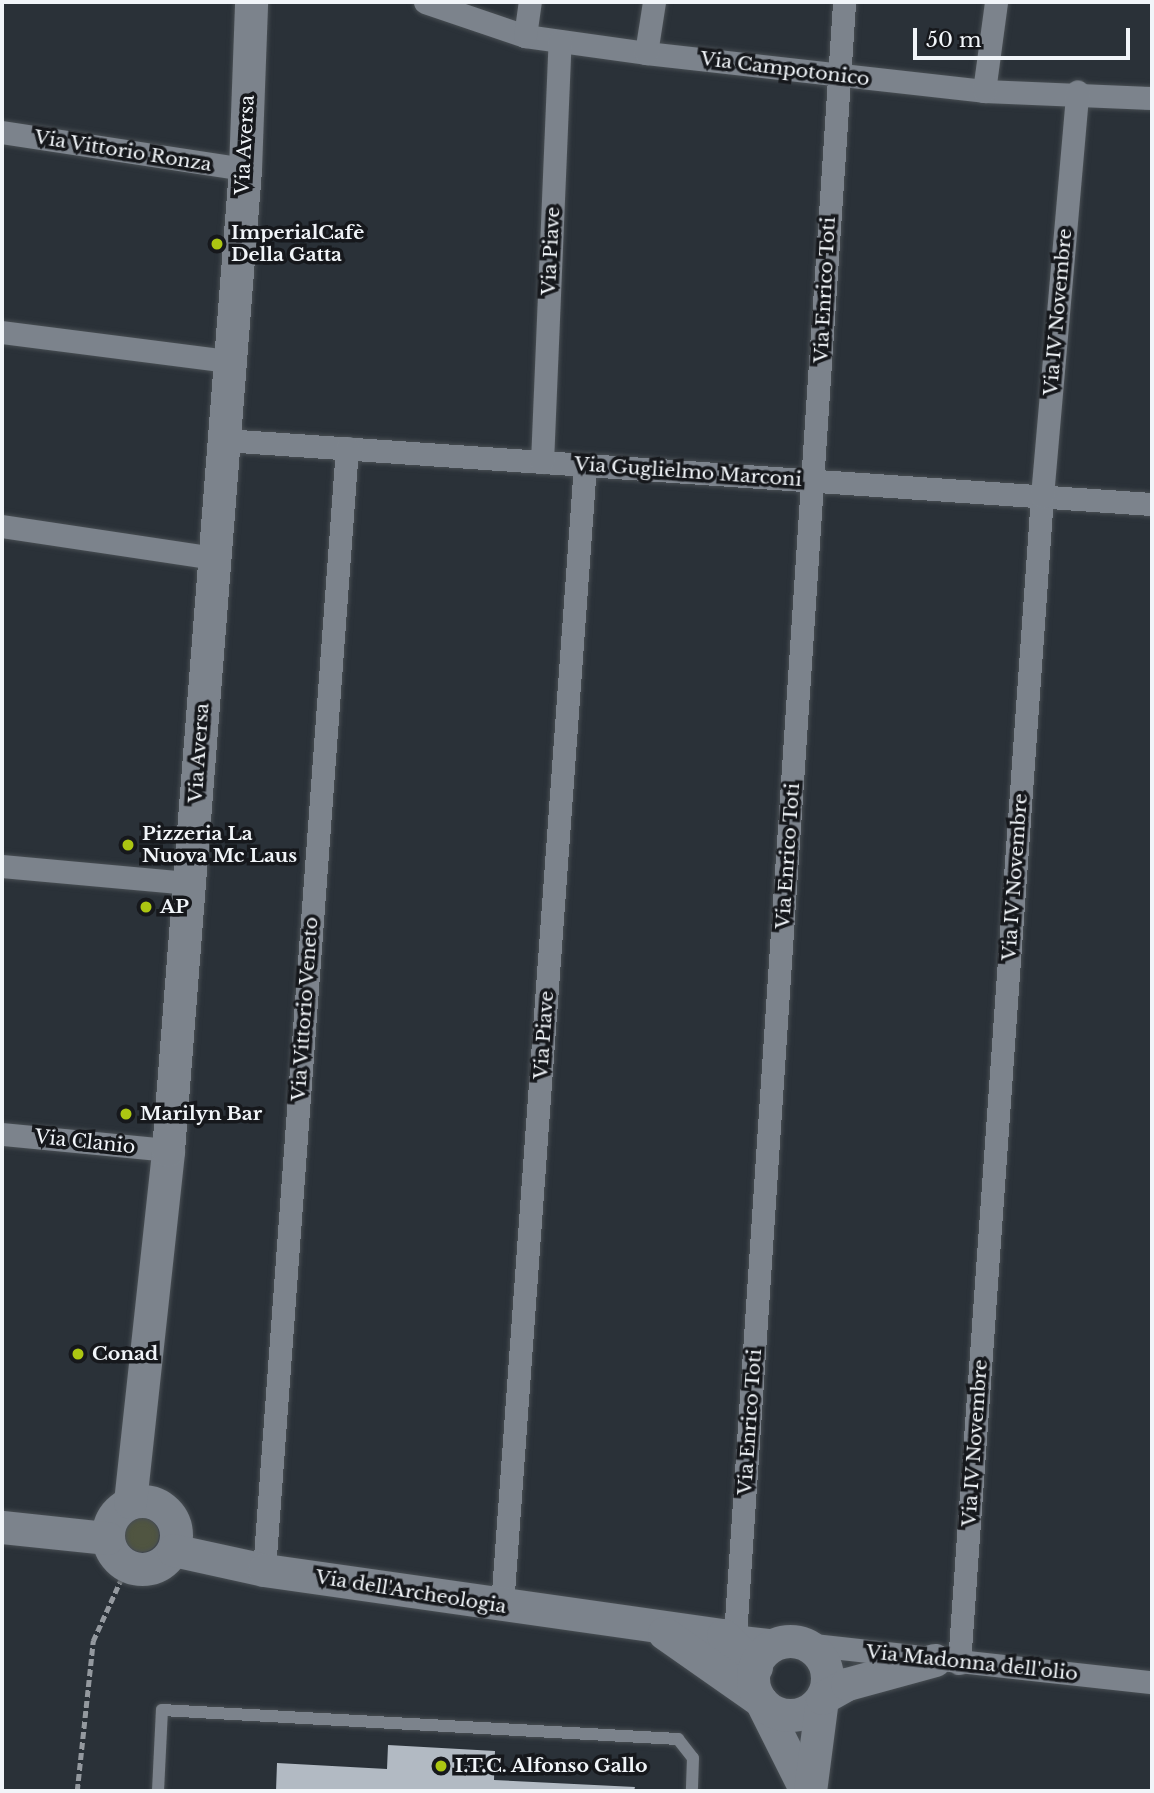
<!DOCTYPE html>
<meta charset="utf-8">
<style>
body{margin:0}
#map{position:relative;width:1154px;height:1793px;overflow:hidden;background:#2a3138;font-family:"Libre Baskerville",serif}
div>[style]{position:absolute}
.green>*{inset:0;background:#505541}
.round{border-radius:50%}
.building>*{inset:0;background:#b2bac3}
.path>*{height:4.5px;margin-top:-2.25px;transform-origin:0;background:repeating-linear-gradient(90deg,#94999f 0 7px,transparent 0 10.5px)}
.roads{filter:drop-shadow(0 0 2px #484e53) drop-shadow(0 0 2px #484e53)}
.lane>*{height:12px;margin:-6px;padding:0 6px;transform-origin:6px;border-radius:6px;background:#7c838c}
.street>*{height:23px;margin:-11.5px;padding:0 11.5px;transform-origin:11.5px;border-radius:11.5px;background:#7c838c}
.secondary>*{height:33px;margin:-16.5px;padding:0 16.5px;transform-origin:16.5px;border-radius:16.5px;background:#7c838c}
.secondary>.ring{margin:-16.5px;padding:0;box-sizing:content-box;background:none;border:33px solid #7c838c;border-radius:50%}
.dots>*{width:19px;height:19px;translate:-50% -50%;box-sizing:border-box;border:4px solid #16181c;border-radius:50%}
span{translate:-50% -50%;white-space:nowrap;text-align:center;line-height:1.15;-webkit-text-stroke:7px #16181c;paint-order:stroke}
.street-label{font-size:19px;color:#f1f5f9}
.poi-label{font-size:19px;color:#f1f5f9;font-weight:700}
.left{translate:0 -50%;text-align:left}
.frame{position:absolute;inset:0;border:4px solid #f1f5f9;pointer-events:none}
.scale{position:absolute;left:913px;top:28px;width:217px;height:32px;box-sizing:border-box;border:4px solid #f1f5f9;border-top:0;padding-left:9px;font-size:21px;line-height:24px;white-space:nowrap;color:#f1f5f9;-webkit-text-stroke:5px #16181c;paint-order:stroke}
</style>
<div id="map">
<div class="green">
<i class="round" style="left:125px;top:1518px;width:34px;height:34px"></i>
</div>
<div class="building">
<i style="clip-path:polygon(388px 1745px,495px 1751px,494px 1780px,635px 1787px,634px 1791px,276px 1791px,277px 1763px,387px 1769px)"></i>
</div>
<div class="path">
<i style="left:77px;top:1791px;width:151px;rotate:-83.9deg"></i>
<i style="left:93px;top:1641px;width:82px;rotate:-65.6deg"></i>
</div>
<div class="roads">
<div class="lane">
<i style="left:158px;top:1791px;width:81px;rotate:-87.2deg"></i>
<i style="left:162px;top:1710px;width:517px;rotate:3.22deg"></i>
<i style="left:678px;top:1739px;width:24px;rotate:52deg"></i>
<i style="left:693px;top:1758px;width:33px;rotate:92deg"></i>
</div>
<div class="street">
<i style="left:425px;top:2px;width:106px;rotate:18.8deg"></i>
<i style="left:525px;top:36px;width:122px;rotate:8deg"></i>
<i style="left:646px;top:53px;width:340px;rotate:6.4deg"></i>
<i style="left:984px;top:91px;width:168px;rotate:2.4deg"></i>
<i style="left:525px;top:36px;width:34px;rotate:-82deg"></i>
<i style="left:646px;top:53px;width:52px;rotate:-81.1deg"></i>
<i style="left:984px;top:91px;width:90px;rotate:-82.3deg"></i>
<i style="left:2px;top:132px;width:246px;rotate:8.7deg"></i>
<i style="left:2px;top:332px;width:229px;rotate:7.3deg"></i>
<i style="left:224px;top:440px;width:930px;rotate:3.95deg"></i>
<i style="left:542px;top:462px;width:421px;rotate:-87.6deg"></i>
<i style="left:2px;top:526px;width:214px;rotate:8.6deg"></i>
<i style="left:2px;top:866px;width:188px;rotate:5.2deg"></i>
<i style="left:2px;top:1134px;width:167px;rotate:5.5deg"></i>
<i style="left:264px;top:1570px;width:1125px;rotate:-85.77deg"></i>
<i style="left:502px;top:1606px;width:1144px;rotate:-85.84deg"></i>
<i style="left:723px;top:1635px;width:432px;rotate:6.3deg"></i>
<i style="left:735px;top:1636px;width:1638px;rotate:-86.18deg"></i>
<i style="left:959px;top:1663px;width:1170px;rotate:-85.93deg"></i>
<i style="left:1042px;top:496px;width:406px;rotate:-85deg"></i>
</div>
<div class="secondary">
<i class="ring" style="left:108px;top:1501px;width:35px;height:35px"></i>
<i style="left:130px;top:1502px;width:354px;rotate:-83.8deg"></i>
<i style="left:168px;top:1150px;width:984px;rotate:-85.51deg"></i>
<i style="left:245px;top:169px;width:167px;rotate:-87.9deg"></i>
<i style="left:2px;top:1527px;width:106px;rotate:6deg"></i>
<i style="left:173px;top:1550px;width:93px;rotate:12.4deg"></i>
<i style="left:264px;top:1570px;width:464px;rotate:8.1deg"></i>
<i style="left:723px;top:1635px;width:46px;rotate:44.1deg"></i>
<i style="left:664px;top:1633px;width:118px;rotate:35deg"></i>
<i style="left:761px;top:1701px;width:101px;rotate:63.4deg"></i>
<i class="ring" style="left:753px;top:1641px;width:41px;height:41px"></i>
<i style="left:810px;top:1791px;width:94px;rotate:-82.6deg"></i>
<i style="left:822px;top:1698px;width:29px;rotate:-29deg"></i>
<i style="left:847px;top:1684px;width:91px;rotate:-15.3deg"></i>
</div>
</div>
<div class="dots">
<i style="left:217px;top:244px;background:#acc612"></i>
<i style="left:128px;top:845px;background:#acc612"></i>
<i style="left:146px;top:907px;background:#acc612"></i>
<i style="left:126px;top:1114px;background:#acc612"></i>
<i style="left:78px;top:1354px;background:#acc612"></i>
<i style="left:441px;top:1766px;background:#acc612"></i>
</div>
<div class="street-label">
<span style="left:785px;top:69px;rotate:7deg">Via Campotonico</span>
<span style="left:245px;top:145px;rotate:-87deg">Via Aversa</span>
<span style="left:123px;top:151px;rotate:9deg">Via Vittorio Ronza</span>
<span style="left:551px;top:251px;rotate:-87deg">Via Piave</span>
<span style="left:825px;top:290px;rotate:-87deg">Via Enrico Toti</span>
<span style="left:1058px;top:312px;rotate:-85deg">Via IV Novembre</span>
<span style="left:688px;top:472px;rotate:4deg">Via Guglielmo Marconi</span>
<span style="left:199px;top:753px;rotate:-86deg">Via Aversa</span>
<span style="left:788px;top:856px;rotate:-86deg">Via Enrico Toti</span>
<span style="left:1015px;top:877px;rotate:-86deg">Via IV Novembre</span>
<span style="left:305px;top:1009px;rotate:-86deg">Via Vittorio Veneto</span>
<span style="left:544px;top:1035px;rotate:-86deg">Via Piave</span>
<span style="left:85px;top:1142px;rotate:6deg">Via Clanio</span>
<span style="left:750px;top:1422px;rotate:-86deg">Via Enrico Toti</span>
<span style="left:975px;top:1443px;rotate:-86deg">Via IV Novembre</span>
<span style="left:411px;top:1592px;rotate:9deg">Via dell'Archeologia</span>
<span style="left:972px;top:1663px;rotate:6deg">Via Madonna dell'olio</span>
</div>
<div class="poi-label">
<span class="left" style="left:231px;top:244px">ImperialCafè<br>Della Gatta</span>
<span class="left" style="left:142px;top:845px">Pizzeria La<br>Nuova Mc Laus</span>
<span class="left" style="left:160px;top:907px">AP</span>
<span class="left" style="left:140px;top:1114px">Marilyn Bar</span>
<span class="left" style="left:92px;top:1354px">Conad</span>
<span class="left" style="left:455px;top:1766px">I.T.C. Alfonso Gallo</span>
</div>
<div class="frame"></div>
<div class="scale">50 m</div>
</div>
